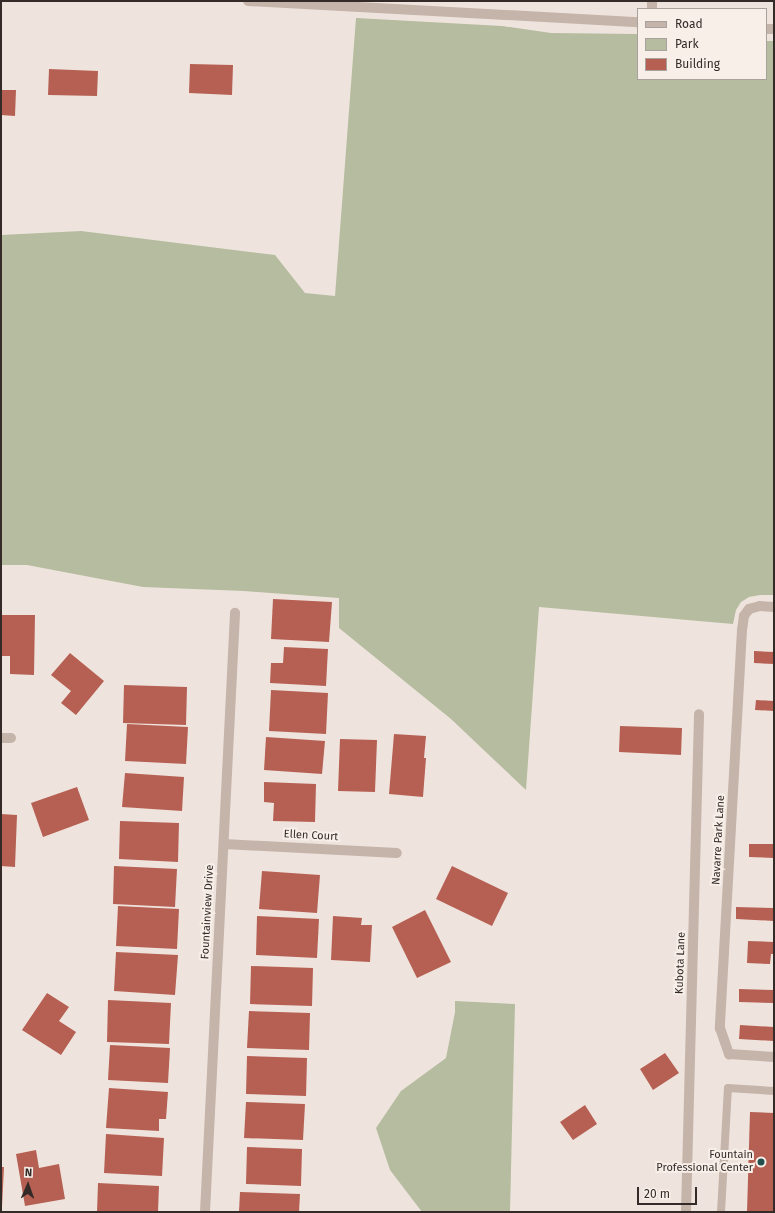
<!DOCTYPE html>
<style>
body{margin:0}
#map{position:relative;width:775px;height:1213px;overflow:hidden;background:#efe4dd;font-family:"Fira Sans",sans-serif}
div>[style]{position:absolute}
.green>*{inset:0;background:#b5bc9f}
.building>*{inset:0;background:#b66053}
.lane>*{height:8px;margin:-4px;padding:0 4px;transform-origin:4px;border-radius:4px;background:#c5b4aa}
.street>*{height:10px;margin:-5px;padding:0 5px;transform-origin:5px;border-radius:5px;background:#c5b4aa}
.dots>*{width:11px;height:11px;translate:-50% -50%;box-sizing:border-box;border:2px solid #f7efe8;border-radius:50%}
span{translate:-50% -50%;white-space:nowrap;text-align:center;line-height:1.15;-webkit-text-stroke:4px #f7efe8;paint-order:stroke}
.street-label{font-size:11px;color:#342b29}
.poi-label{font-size:11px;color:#342b29}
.right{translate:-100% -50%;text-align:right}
.frame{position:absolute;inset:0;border:2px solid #342b29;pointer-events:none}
.legend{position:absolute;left:637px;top:8px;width:130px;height:72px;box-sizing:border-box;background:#f7efe8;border:1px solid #a9a19c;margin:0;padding:5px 7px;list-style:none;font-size:12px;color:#342b29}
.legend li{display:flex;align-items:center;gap:8px;height:20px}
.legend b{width:20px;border:1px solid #a9a19c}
.north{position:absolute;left:8px;top:1165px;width:40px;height:40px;-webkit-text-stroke:3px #f7efe8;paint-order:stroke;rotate:2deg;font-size:11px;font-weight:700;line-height:16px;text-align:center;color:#342b29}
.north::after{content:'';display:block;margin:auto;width:14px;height:18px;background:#342b29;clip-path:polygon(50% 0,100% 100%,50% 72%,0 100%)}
.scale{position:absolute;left:637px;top:1187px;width:60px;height:18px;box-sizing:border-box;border:2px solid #342b29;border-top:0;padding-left:5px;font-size:12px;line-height:14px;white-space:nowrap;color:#342b29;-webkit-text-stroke:3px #f7efe8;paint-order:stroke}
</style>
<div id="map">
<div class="green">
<i style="clip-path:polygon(356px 18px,502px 26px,551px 33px,638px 34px,638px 79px,766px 79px,766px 41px,774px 41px,774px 595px,760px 595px,749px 597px,741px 602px,736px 610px,733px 624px,539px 607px,526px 790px,451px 719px,339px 628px,339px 598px,244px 591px,143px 587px,27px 565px,1px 565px,1px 235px,81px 231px,275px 255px,305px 293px,335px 296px)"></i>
<i style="clip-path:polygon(455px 1001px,515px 1004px,510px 1212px,422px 1212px,390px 1170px,376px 1128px,401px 1091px,446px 1058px,455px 1012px)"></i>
</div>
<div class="building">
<i style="clip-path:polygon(190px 64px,233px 65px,232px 95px,189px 93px)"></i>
<i style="clip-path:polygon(49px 69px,98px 71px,97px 96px,48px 95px)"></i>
<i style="clip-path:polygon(1px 90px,16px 90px,15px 116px,1px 115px)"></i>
<i style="clip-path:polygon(273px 599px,332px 602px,329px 642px,271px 639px)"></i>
<i style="clip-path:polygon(1px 615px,35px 615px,34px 675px,10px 674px,10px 656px,1px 656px)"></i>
<i style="clip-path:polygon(284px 647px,328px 649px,326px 686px,270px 683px,271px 663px,283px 663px)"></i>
<i style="clip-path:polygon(754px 651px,774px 652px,774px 664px,754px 663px)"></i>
<i style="clip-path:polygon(70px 653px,104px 681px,76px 715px,61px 703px,71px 691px,51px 675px)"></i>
<i style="clip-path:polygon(124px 685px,187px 687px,186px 725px,123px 723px)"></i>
<i style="clip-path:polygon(271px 690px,328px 693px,326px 734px,269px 731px)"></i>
<i style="clip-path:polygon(756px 700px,774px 701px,774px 711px,755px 710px)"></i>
<i style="clip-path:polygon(127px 724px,188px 727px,186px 764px,125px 761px)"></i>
<i style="clip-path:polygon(620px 726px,682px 728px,681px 755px,619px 752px)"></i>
<i style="clip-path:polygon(394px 734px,426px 736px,424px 758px,426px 758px,423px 797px,389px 794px)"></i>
<i style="clip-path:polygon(266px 737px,325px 741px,322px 774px,264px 770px)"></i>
<i style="clip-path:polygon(340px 739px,377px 740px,375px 792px,338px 791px)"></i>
<i style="clip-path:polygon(125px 773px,184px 777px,182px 811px,122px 807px)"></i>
<i style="clip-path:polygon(264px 782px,316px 784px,315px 822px,273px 821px,274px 803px,264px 802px)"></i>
<i style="clip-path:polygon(77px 787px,89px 820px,43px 837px,31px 803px)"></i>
<i style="clip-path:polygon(1px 814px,17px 815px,15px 867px,1px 866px)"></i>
<i style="clip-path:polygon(120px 821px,179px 823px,178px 862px,119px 859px)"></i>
<i style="clip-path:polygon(749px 844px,774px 844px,774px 858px,749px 857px)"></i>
<i style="clip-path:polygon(114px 866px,177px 869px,175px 907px,113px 904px)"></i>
<i style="clip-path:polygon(452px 866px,508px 893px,492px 926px,436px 899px)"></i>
<i style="clip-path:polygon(262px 871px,320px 875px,317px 913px,259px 909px)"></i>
<i style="clip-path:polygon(118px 906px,179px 909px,177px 949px,116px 946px)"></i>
<i style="clip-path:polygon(736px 907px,774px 908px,774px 921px,736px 919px)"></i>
<i style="clip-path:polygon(425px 910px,451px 962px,417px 978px,392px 927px)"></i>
<i style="clip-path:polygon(257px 916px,319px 919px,317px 958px,256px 955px)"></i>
<i style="clip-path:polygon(333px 916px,362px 918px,361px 925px,372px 925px,370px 962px,331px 960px)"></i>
<i style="clip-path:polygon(748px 941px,774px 942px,774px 954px,771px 954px,770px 964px,747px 963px)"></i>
<i style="clip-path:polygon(116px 952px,178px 955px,175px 995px,114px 991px)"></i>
<i style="clip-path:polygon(251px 966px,313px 968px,312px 1006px,250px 1004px)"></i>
<i style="clip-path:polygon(739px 989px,774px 990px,774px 1003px,739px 1002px)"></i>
<i style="clip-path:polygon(47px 993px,69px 1007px,59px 1021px,76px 1032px,61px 1055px,22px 1030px)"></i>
<i style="clip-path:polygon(108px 1000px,171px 1003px,169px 1044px,107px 1042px)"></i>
<i style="clip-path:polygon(249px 1011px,310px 1013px,309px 1050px,247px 1048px)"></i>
<i style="clip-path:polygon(740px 1025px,774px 1027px,774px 1041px,739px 1039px)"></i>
<i style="clip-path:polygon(110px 1045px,170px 1048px,168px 1083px,108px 1080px)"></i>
<i style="clip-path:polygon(665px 1053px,679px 1073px,653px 1090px,640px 1069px)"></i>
<i style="clip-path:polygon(247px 1056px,307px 1058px,306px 1096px,246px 1094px)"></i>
<i style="clip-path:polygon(109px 1088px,168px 1092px,166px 1119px,159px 1119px,159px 1131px,106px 1128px)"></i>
<i style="clip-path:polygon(246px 1102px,305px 1104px,303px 1140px,244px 1138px)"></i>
<i style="clip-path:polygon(585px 1105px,597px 1124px,573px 1140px,560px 1122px)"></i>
<i style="clip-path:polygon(750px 1112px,774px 1113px,774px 1212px,747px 1212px)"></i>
<i style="clip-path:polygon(106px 1134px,164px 1138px,162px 1176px,104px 1173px)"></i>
<i style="clip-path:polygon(247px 1147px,302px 1149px,301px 1186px,246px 1184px)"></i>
<i style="clip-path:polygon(36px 1150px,39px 1168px,59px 1164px,65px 1199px,25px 1206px,16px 1154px)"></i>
<i style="clip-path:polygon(1px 1167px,4px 1167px,2px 1207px,1px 1207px)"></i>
<i style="clip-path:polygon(98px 1183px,159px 1186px,158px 1212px,97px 1212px)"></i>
<i style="clip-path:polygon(240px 1192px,300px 1194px,299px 1212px,239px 1212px)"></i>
</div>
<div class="lane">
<i style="left:721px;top:1212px;width:124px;rotate:-86.8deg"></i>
<i style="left:728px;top:1088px;width:46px;rotate:3.7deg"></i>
</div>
<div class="street">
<i style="left:248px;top:1px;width:391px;rotate:3.1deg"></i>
<i style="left:652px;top:9px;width:8px;rotate:-90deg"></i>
<i style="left:766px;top:29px;width:8px"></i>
<i style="left:774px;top:607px;width:14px;rotate:-176deg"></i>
<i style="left:760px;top:606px;width:11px;rotate:165deg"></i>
<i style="left:749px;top:609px;width:9px;rotate:126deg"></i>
<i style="left:744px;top:616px;width:14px;rotate:98deg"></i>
<i style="left:742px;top:630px;width:399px;rotate:93.2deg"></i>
<i style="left:720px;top:1028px;width:28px;rotate:71deg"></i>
<i style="left:729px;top:1054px;width:45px;rotate:3.8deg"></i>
<i style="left:1px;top:738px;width:10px"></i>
<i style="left:224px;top:844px;width:173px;rotate:3deg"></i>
<i style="left:205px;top:1212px;width:600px;rotate:-87.13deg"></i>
<i style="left:686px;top:1212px;width:498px;rotate:-88.5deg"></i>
</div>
<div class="dots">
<i style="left:761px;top:1162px;background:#23504e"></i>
</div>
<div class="street-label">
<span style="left:311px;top:836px;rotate:3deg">Ellen Court</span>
<span style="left:719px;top:840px;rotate:-87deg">Navarre Park Lane</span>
<span style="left:208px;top:912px;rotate:-87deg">Fountainview Drive</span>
<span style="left:681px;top:963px;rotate:-88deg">Kubota Lane</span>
</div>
<div class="poi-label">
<span class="right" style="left:753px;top:1162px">Fountain<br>Professional Center</span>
</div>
<div class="frame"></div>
<ul class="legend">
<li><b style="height:5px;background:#c5b4aa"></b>Road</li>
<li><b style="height:11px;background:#b5bc9f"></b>Park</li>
<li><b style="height:11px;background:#b66053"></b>Building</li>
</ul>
<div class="north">N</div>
<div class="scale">20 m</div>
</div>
